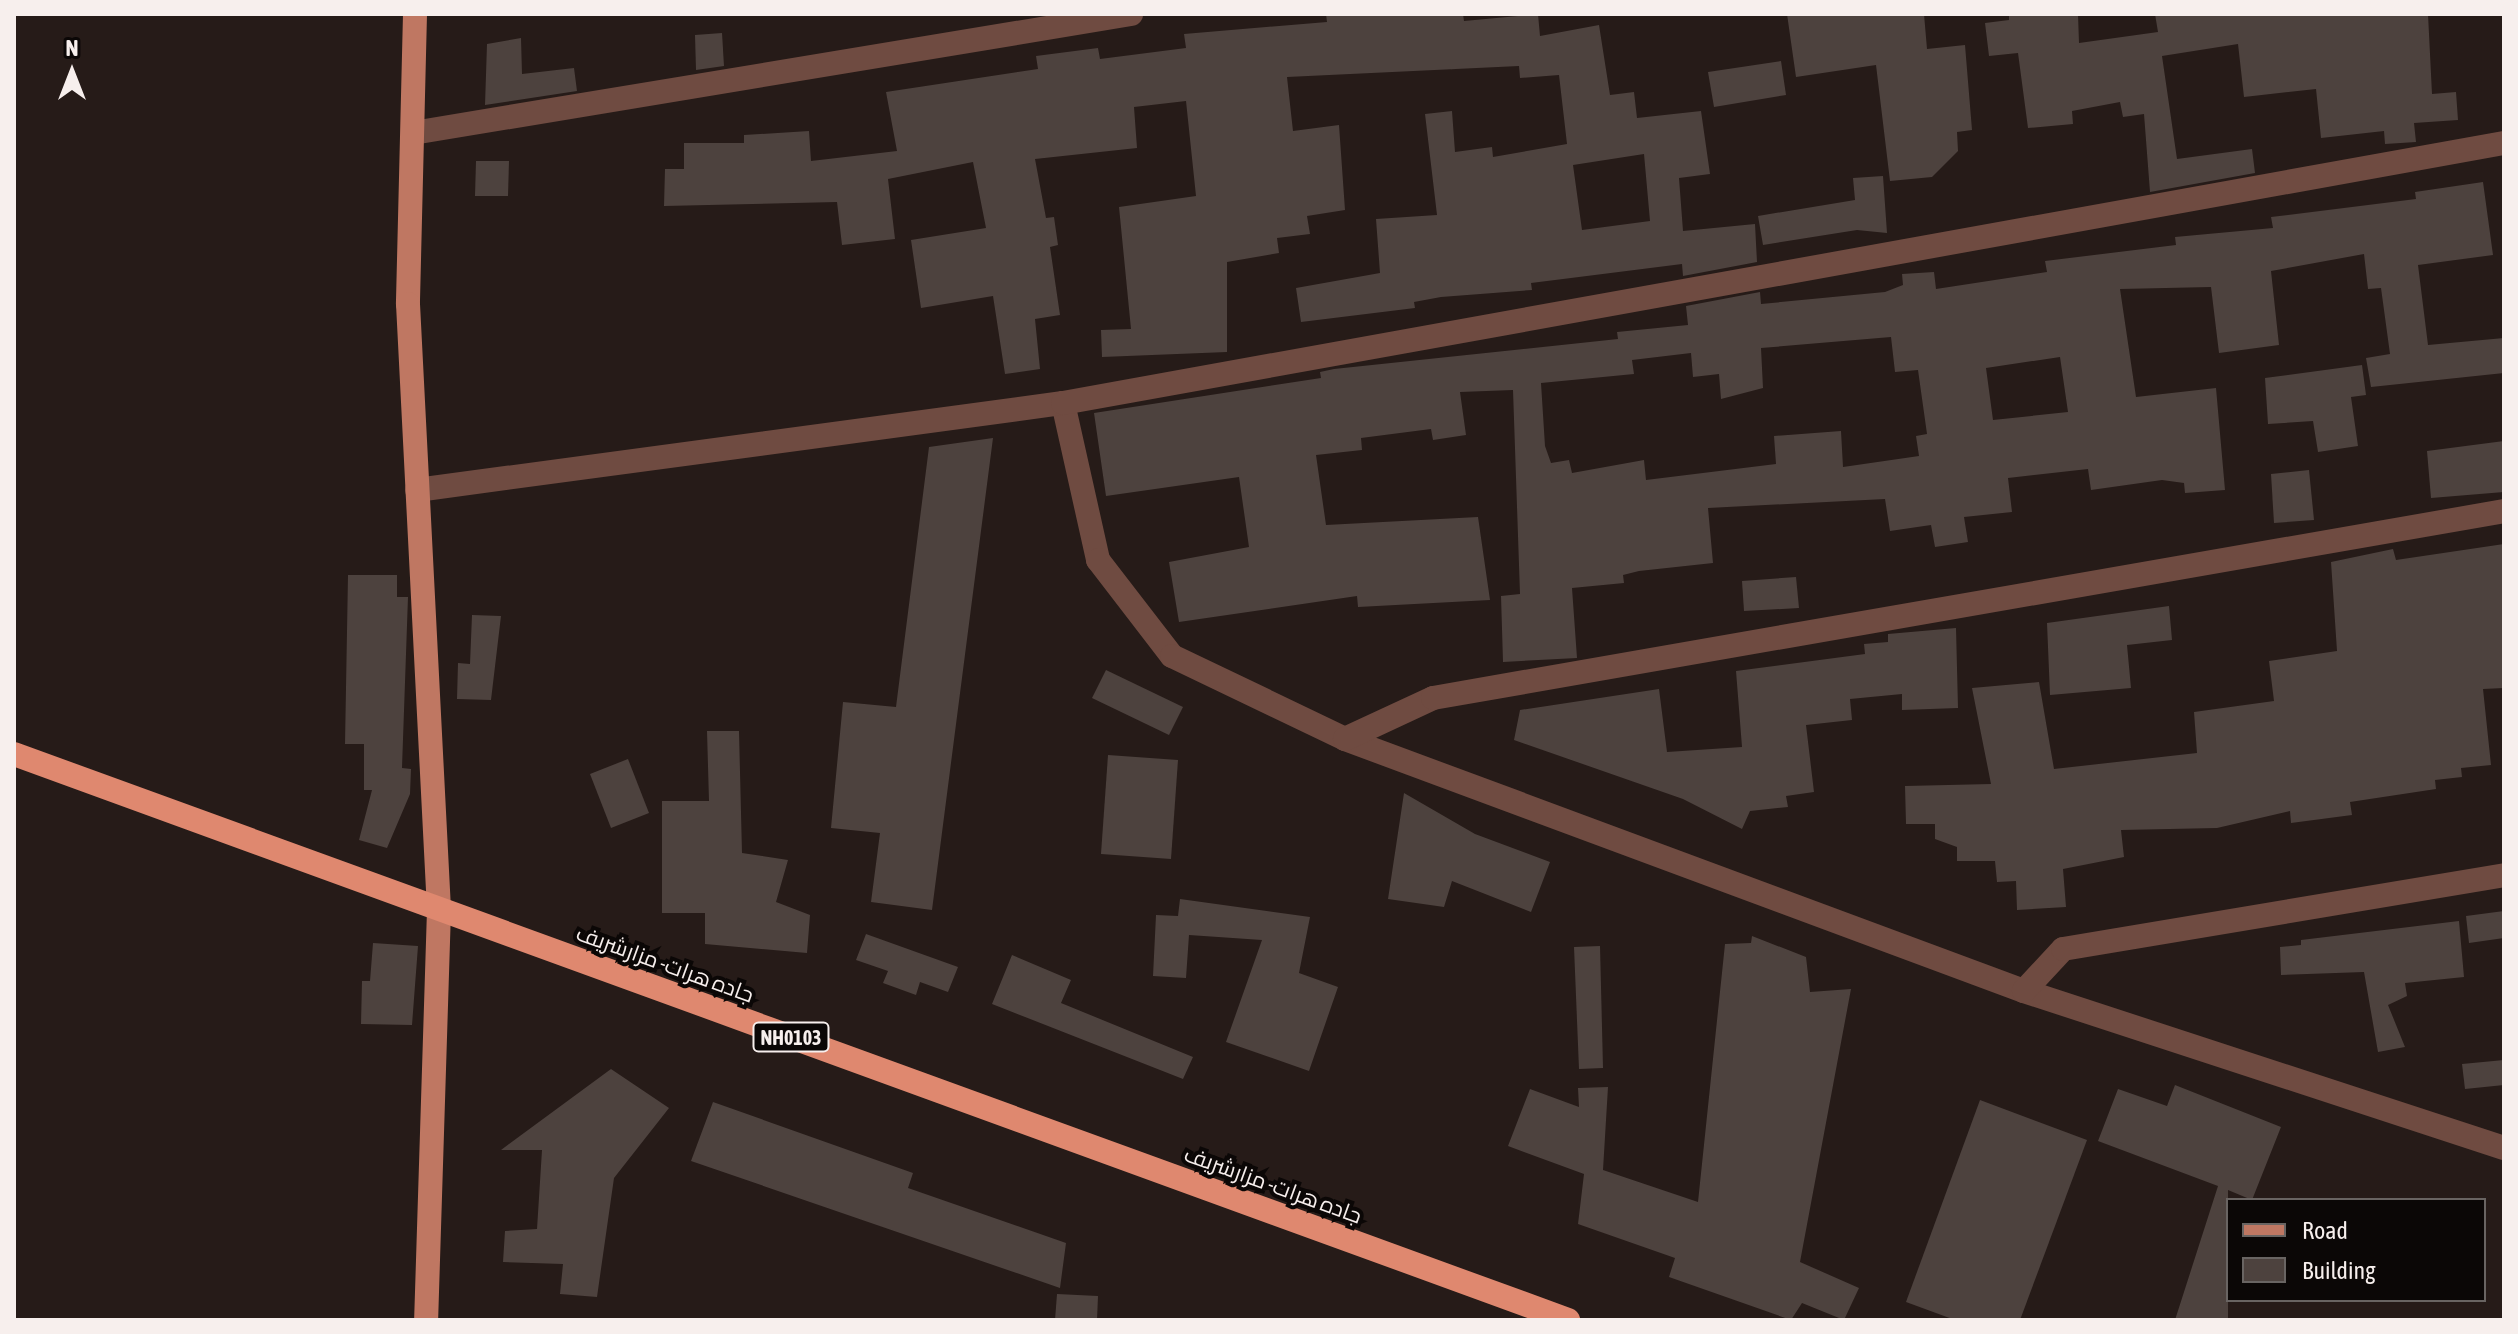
<!DOCTYPE html>
<meta charset="utf-8">
<style>
body{margin:0}
#map{position:relative;width:2518px;height:1334px;overflow:hidden;background:#261b18;font-family:"Asap Condensed",Cairo,sans-serif}
div>[style]{position:absolute}
.building>*{inset:0;background:#4d423e}
.street>*{height:24px;margin:-12px;padding:0 12px;transform-origin:12px;border-radius:12px;background:#6f4b41}
.primary>*{height:24px;margin:-12px;padding:0 12px;transform-origin:12px;border-radius:12px;background:#bf7762}
.highway>*{height:24px;margin:-12px;padding:0 12px;transform-origin:12px;border-radius:12px;background:#df886f}
span{translate:-50% -50%;white-space:nowrap;text-align:center;line-height:1.15;-webkit-text-stroke:8px #0b0706;paint-order:stroke}
.shield-label span{padding:2px 6px;background:#0b0706;border:2px solid;border-radius:6px;-webkit-text-stroke-width:0}
.shield-label{font-size:20px;color:#f7efed;font-weight:700}
.street-label{font-size:22px;color:#f7efed}
.frame{position:absolute;inset:0;border:16px solid #f7efed;pointer-events:none}
.legend{position:absolute;left:2226px;top:1198px;width:260px;height:104px;box-sizing:border-box;background:#0b0706;border:2px solid #696462;margin:0;padding:10px 14px;list-style:none;font-size:24px;color:#f7efed}
.legend li{display:flex;align-items:center;gap:16px;height:40px}
.legend b{width:40px;border:2px solid #696462}
.north{position:absolute;left:32px;top:32px;width:80px;height:80px;-webkit-text-stroke:6px #0b0706;paint-order:stroke;rotate:0deg;font-size:22px;font-weight:700;line-height:32px;text-align:center;color:#f7efed}
.north::after{content:'';display:block;margin:auto;width:28px;height:36px;background:#f7efed;clip-path:polygon(50% 0,100% 100%,50% 72%,0 100%)}
</style>
<div id="map">
<div class="building">
<i style="clip-path:polygon(evenodd,1326px 14px,1463px 14px,1464px 21px,1538px 14px,1540px 36px,1599px 25px,1610px 95px,1634px 92px,1637px 118px,1701px 111px,1710px 174px,1679px 178px,1683px 231px,1755px 224px,1757px 262px,1683px 276px,1682px 264px,1571px 278px,1531px 283px,1532px 290px,1441px 297px,1414px 302px,1415px 308px,1301px 322px,1296px 288px,1380px 273px,1376px 219px,1437px 215px,1425px 114px,1452px 111px,1455px 152px,1492px 147px,1493px 157px,1567px 144px,1559px 75px,1520px 78px,1519px 66px,1287px 77px,1293px 131px,1339px 125px,1345px 210px,1307px 216px,1310px 234px,1277px 238px,1279px 253px,1227px 262px,1227px 352px,1102px 357px,1101px 330px,1131px 329px,1119px 207px,1196px 196px,1186px 101px,1134px 107px,1137px 148px,1035px 159px,1046px 218px,1054px 217px,1058px 245px,1050px 247px,1060px 315px,1035px 319px,1040px 369px,1005px 374px,993px 296px,921px 308px,911px 240px,986px 228px,973px 162px,888px 179px,895px 239px,842px 245px,837px 202px,664px 206px,665px 169px,684px 169px,684px 143px,744px 143px,744px 135px,809px 131px,811px 161px,897px 151px,886px 92px,1038px 69px,1036px 56px,1098px 48px,1100px 59px,1186px 48px,1184px 34px,1327px 22px,1326px 14px,1644px 154px,1650px 221px,1582px 230px,1573px 165px,1644px 154px)"></i>
<i style="clip-path:polygon(1787px 14px,1924px 14px,1927px 49px,1965px 45px,1972px 130px,1957px 132px,1958px 151px,1932px 177px,1890px 181px,1876px 65px,1796px 77px)"></i>
<i style="clip-path:polygon(2009px 14px,2078px 14px,2079px 43px,2158px 32px,2155px 14px,2428px 14px,2432px 94px,2456px 92px,2458px 120px,2414px 123px,2416px 142px,2385px 144px,2384px 131px,2321px 138px,2316px 89px,2244px 97px,2238px 44px,2162px 56px,2177px 159px,2252px 149px,2255px 173px,2150px 192px,2144px 114px,2123px 117px,2120px 102px,2072px 111px,2073px 124px,2028px 128px,2018px 53px,1989px 56px,1985px 23px,2009px 20px)"></i>
<i style="clip-path:polygon(722px 33px,724px 66px,696px 70px,695px 35px)"></i>
<i style="clip-path:polygon(521px 38px,522px 74px,574px 68px,577px 91px,485px 105px,487px 44px)"></i>
<i style="clip-path:polygon(1781px 61px,1786px 95px,1714px 107px,1708px 72px)"></i>
<i style="clip-path:polygon(476px 161px,509px 161px,508px 196px,475px 196px)"></i>
<i style="clip-path:polygon(1883px 176px,1887px 233px,1857px 230px,1763px 245px,1758px 216px,1855px 200px,1853px 178px)"></i>
<i style="clip-path:polygon(evenodd,2483px 182px,2493px 255px,2418px 265px,2428px 345px,2504px 338px,2504px 373px,2371px 387px,2366px 358px,2390px 354px,2381px 288px,2368px 289px,2364px 254px,2271px 271px,2279px 345px,2219px 353px,2211px 287px,2120px 289px,2136px 397px,2216px 388px,2225px 490px,2185px 493px,2184px 483px,2162px 480px,2091px 490px,2088px 469px,2008px 478px,2012px 512px,1964px 517px,1968px 542px,1935px 547px,1931px 525px,1890px 531px,1885px 499px,1708px 508px,1713px 563px,1639px 571px,1623px 575px,1624px 583px,1572px 588px,1577px 658px,1503px 662px,1501px 596px,1520px 594px,1513px 390px,1460px 392px,1466px 435px,1433px 440px,1431px 429px,1361px 438px,1362px 450px,1316px 455px,1326px 525px,1478px 517px,1490px 600px,1358px 607px,1357px 596px,1179px 622px,1169px 562px,1249px 547px,1239px 477px,1106px 496px,1094px 413px,1321px 378px,1320px 372px,1334px 369px,1618px 339px,1617px 332px,1688px 325px,1686px 306px,1760px 292px,1761px 304px,1885px 292px,1903px 285px,1902px 274px,1934px 272px,1936px 289px,2047px 272px,2045px 261px,2176px 245px,2175px 237px,2273px 228px,2271px 217px,2416px 199px,2415px 192px,2483px 182px,1891px 337px,1895px 372px,1918px 370px,1927px 434px,1916px 436px,1919px 456px,1843px 467px,1841px 431px,1774px 436px,1776px 464px,1646px 480px,1644px 460px,1572px 473px,1569px 460px,1551px 463px,1545px 446px,1541px 383px,1634px 374px,1632px 360px,1691px 353px,1693px 377px,1719px 374px,1721px 399px,1763px 388px,1761px 348px,1891px 337px,2483px 182px,2060px 357px,2068px 412px,1993px 420px,1986px 368px,2060px 357px)"></i>
<i style="clip-path:polygon(2362px 365px,2366px 395px,2351px 397px,2358px 446px,2318px 452px,2313px 421px,2268px 424px,2265px 378px)"></i>
<i style="clip-path:polygon(993px 438px,932px 910px,871px 902px,880px 833px,831px 828px,843px 702px,896px 707px,929px 447px)"></i>
<i style="clip-path:polygon(2504px 441px,2504px 492px,2431px 498px,2427px 451px)"></i>
<i style="clip-path:polygon(2309px 470px,2314px 520px,2274px 523px,2271px 474px)"></i>
<i style="clip-path:polygon(2504px 544px,2504px 688px,2483px 689px,2491px 765px,2461px 768px,2462px 777px,2435px 780px,2436px 789px,2350px 802px,2352px 815px,2291px 823px,2290px 811px,2217px 828px,2121px 830px,2124px 857px,2063px 869px,2066px 907px,2017px 910px,2016px 881px,1997px 882px,1995px 861px,1957px 861px,1957px 847px,1935px 839px,1935px 824px,1906px 824px,1905px 786px,1991px 784px,1972px 688px,2039px 682px,2054px 769px,2197px 753px,2194px 712px,2274px 701px,2269px 661px,2337px 651px,2331px 562px,2393px 549px,2396px 560px)"></i>
<i style="clip-path:polygon(348px 575px,397px 575px,397px 597px,408px 597px,402px 768px,411px 769px,410px 794px,387px 848px,359px 840px,372px 790px,364px 790px,364px 744px,345px 744px)"></i>
<i style="clip-path:polygon(1796px 577px,1799px 608px,1744px 611px,1742px 581px)"></i>
<i style="clip-path:polygon(2169px 606px,2172px 640px,2127px 645px,2131px 688px,2050px 695px,2047px 623px)"></i>
<i style="clip-path:polygon(472px 615px,501px 616px,491px 700px,457px 699px,458px 663px,470px 664px)"></i>
<i style="clip-path:polygon(1956px 628px,1958px 708px,1902px 710px,1902px 694px,1850px 699px,1852px 720px,1806px 725px,1814px 792px,1786px 796px,1788px 807px,1750px 811px,1742px 829px,1683px 799px,1514px 740px,1520px 710px,1659px 689px,1667px 752px,1742px 747px,1736px 671px,1865px 654px,1864px 644px,1888px 642px,1888px 634px)"></i>
<i style="clip-path:polygon(1106px 670px,1183px 707px,1169px 735px,1092px 698px)"></i>
<i style="clip-path:polygon(707px 731px,739px 731px,742px 853px,788px 860px,776px 902px,810px 915px,807px 953px,705px 944px,705px 913px,662px 913px,662px 801px,709px 801px)"></i>
<i style="clip-path:polygon(1108px 755px,1178px 760px,1171px 859px,1101px 854px)"></i>
<i style="clip-path:polygon(628px 759px,649px 813px,611px 828px,590px 774px)"></i>
<i style="clip-path:polygon(1404px 793px,1475px 834px,1550px 862px,1531px 912px,1452px 881px,1444px 907px,1388px 899px)"></i>
<i style="clip-path:polygon(1180px 899px,1310px 917px,1299px 973px,1338px 987px,1309px 1071px,1226px 1042px,1262px 940px,1189px 935px,1186px 978px,1153px 976px,1156px 915px,1178px 916px)"></i>
<i style="clip-path:polygon(2504px 911px,2504px 938px,2469px 943px,2466px 916px)"></i>
<i style="clip-path:polygon(2459px 921px,2464px 977px,2405px 983px,2407px 996px,2388px 1005px,2405px 1047px,2378px 1052px,2364px 972px,2281px 975px,2280px 947px,2301px 945px,2301px 940px)"></i>
<i style="clip-path:polygon(866px 934px,958px 967px,948px 992px,920px 982px,916px 995px,883px 983px,888px 971px,856px 960px)"></i>
<i style="clip-path:polygon(1752px 936px,1806px 957px,1810px 992px,1851px 989px,1800px 1262px,1859px 1288px,1844px 1320px,1802px 1303px,1791px 1320px,1669px 1277px,1675px 1258px,1578px 1224px,1584px 1174px,1508px 1146px,1530px 1089px,1579px 1107px,1578px 1088px,1608px 1087px,1603px 1170px,1698px 1202px,1725px 944px,1751px 943px)"></i>
<i style="clip-path:polygon(373px 943px,418px 946px,412px 1025px,361px 1024px,362px 981px,370px 981px)"></i>
<i style="clip-path:polygon(1600px 946px,1603px 1068px,1579px 1069px,1574px 947px)"></i>
<i style="clip-path:polygon(1012px 955px,1071px 980px,1061px 1003px,1193px 1057px,1183px 1079px,992px 1004px)"></i>
<i style="clip-path:polygon(2504px 1060px,2504px 1085px,2465px 1089px,2462px 1064px)"></i>
<i style="clip-path:polygon(611px 1069px,669px 1108px,614px 1178px,597px 1297px,560px 1294px,563px 1264px,503px 1262px,505px 1231px,537px 1229px,542px 1150px,501px 1150px)"></i>
<i style="clip-path:polygon(2175px 1085px,2281px 1127px,2252px 1200px,2228px 1190px,2228px 1320px,2175px 1320px,2218px 1186px,2098px 1141px,2118px 1089px,2167px 1106px)"></i>
<i style="clip-path:polygon(1980px 1100px,2087px 1140px,2020px 1320px,1955px 1320px,1906px 1302px)"></i>
<i style="clip-path:polygon(713px 1102px,913px 1173px,908px 1188px,1066px 1243px,1060px 1288px,691px 1161px)"></i>
<i style="clip-path:polygon(1057px 1294px,1098px 1296px,1097px 1320px,1055px 1320px)"></i>
</div>
<div class="street">
<i style="left:413px;top:133px;width:728px;rotate:-9.41deg"></i>
<i style="left:1063px;top:403px;width:161px;rotate:77.4deg"></i>
<i style="left:1098px;top:560px;width:121px;rotate:52.4deg"></i>
<i style="left:1172px;top:656px;width:192px;rotate:25.6deg"></i>
<i style="left:1345px;top:739px;width:724px;rotate:20.36deg"></i>
<i style="left:2024px;top:991px;width:505px;rotate:18.11deg"></i>
<i style="left:417px;top:490px;width:652px;rotate:-7.67deg"></i>
<i style="left:1063px;top:403px;width:1464px;rotate:-10.23deg"></i>
<i style="left:1345px;top:739px;width:97px;rotate:-25deg"></i>
<i style="left:1433px;top:698px;width:1087px;rotate:-9.9deg"></i>
<i style="left:2024px;top:991px;width:57px;rotate:-47.1deg"></i>
<i style="left:2063px;top:949px;width:447px;rotate:-9.5deg"></i>
</div>
<div class="primary">
<i style="left:415px;top:14px;width:290px;rotate:91.4deg"></i>
<i style="left:408px;top:304px;width:607px;rotate:87.07deg"></i>
<i style="left:439px;top:910px;width:410px;rotate:91.8deg"></i>
</div>
<div class="highway">
<i style="left:14px;top:754px;width:1654px;rotate:20.01deg"></i>
</div>
<div class="shield-label">
<span style="left:791px;top:1037px">NH0103</span>
</div>
<div class="street-label">
<span style="left:665px;top:964px;rotate:20deg">جاده هرات- مزارشریف</span>
<span style="left:1273px;top:1185px;rotate:20deg">جاده هرات- مزارشریف</span>
</div>
<div class="frame"></div>
<ul class="legend">
<li><b style="height:10px;background:#bf7762"></b>Road</li>
<li><b style="height:22px;background:#4d423e"></b>Building</li>
</ul>
<div class="north">N</div>
</div>
